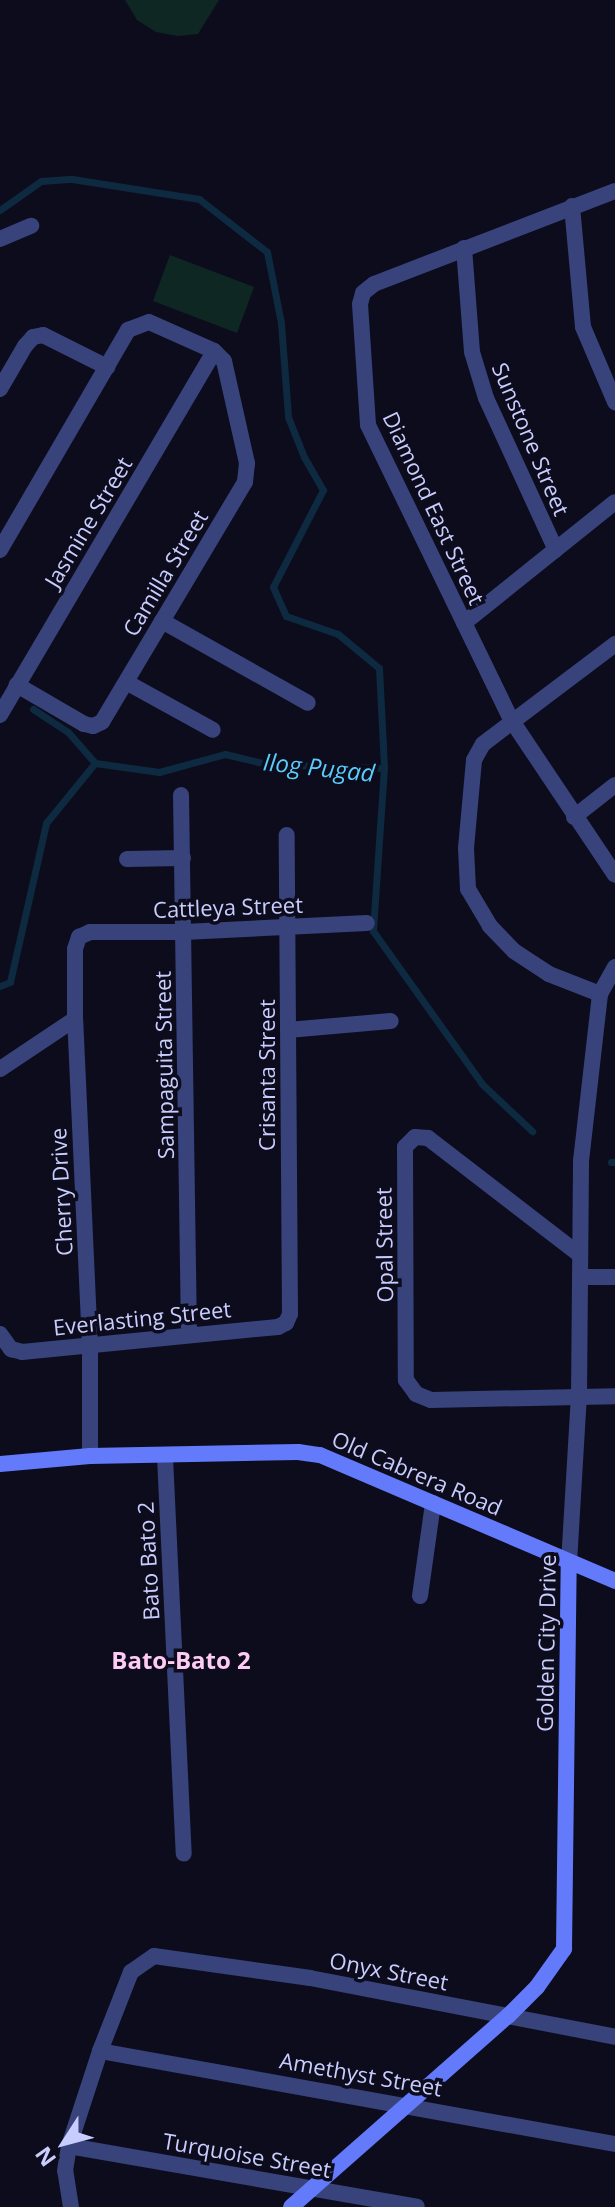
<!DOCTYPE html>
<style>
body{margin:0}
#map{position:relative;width:615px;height:2207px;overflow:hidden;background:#0c0c1d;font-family:"Open Sans",sans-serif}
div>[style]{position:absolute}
.green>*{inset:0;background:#0f2722}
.stream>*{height:7px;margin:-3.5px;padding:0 3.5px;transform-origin:3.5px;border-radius:3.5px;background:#0d2a40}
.street>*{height:16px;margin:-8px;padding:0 8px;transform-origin:8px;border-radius:8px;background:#38427b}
.secondary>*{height:16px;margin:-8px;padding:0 8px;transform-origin:8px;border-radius:8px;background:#637afb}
span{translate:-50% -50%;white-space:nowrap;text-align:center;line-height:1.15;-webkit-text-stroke:7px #0c0c1d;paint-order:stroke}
.street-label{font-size:22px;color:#c9cdfe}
.water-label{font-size:24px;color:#5acdfb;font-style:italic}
.neighbourhood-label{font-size:24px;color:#fecbf4;font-weight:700}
.north{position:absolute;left:24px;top:2103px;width:80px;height:80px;-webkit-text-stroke:6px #0c0c1d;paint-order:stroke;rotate:234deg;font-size:22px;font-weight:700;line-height:32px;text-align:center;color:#c9cdfe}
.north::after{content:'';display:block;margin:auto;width:28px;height:36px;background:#c9cdfe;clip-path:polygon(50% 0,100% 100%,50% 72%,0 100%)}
</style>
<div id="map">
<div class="green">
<i style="clip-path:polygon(125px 0,219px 0,198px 34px,178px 36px,156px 32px,137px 20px)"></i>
<i style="clip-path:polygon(170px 255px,254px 287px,237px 333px,153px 301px)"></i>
</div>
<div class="stream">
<i style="left:0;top:210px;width:50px;rotate:-35.3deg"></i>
<i style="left:41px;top:181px;width:31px;rotate:-4deg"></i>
<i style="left:72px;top:179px;width:129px;rotate:8.9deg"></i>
<i style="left:199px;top:199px;width:86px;rotate:37.9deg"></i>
<i style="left:267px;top:252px;width:72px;rotate:78.8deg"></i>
<i style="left:281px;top:323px;width:94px;rotate:85.7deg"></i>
<i style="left:288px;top:417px;width:43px;rotate:68.2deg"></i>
<i style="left:304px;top:457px;width:38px;rotate:60deg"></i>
<i style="left:323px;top:490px;width:109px;rotate:117.3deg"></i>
<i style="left:273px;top:587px;width:32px;rotate:66deg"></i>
<i style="left:286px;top:616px;width:55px;rotate:19.1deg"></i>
<i style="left:338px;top:634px;width:53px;rotate:39.7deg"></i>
<i style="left:379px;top:668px;width:100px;rotate:87.1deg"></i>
<i style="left:33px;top:709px;width:42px;rotate:33.3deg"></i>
<i style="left:68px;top:732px;width:41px;rotate:48.9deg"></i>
<i style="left:0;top:986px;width:11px;rotate:-22deg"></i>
<i style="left:10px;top:982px;width:163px;rotate:-77.2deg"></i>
<i style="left:46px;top:823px;width:77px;rotate:-50.8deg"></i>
<i style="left:95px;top:763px;width:65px;rotate:8deg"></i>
<i style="left:159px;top:772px;width:68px;rotate:-15.3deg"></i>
<i style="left:225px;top:754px;width:43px;rotate:13.4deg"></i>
<i style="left:267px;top:764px;width:117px;rotate:2deg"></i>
<i style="left:384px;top:768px;width:163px;rotate:93.9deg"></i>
<i style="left:373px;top:931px;width:188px;rotate:54.5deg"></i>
<i style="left:482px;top:1084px;width:69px;rotate:43.2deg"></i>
<i style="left:611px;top:1162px;width:4px"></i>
</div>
<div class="street">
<i style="left:615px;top:191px;width:258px;rotate:158.9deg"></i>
<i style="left:374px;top:284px;width:14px;rotate:141deg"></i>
<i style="left:363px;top:293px;width:11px;rotate:105deg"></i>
<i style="left:360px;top:304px;width:121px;rotate:86.2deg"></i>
<i style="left:368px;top:425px;width:329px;rotate:64.1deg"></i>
<i style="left:512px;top:721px;width:185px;rotate:56.2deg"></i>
<i style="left:572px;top:206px;width:121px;rotate:84.8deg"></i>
<i style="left:583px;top:327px;width:82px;rotate:66.9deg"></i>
<i style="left:0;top:239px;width:34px;rotate:-23deg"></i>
<i style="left:464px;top:248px;width:104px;rotate:85.6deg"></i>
<i style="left:472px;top:352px;width:48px;rotate:73.1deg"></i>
<i style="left:486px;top:398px;width:167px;rotate:65.3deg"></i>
<i style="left:0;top:389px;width:50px;rotate:-59.8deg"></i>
<i style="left:25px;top:346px;width:12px;rotate:-48deg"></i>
<i style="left:33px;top:337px;width:10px;rotate:-11deg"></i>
<i style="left:43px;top:335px;width:72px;rotate:26.6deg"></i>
<i style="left:0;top:550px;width:255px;rotate:-59.8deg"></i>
<i style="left:128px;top:330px;width:22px;rotate:-21deg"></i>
<i style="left:149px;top:322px;width:71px;rotate:24deg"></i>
<i style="left:214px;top:351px;width:14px;rotate:45deg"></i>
<i style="left:224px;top:361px;width:105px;rotate:77.3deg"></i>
<i style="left:247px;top:463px;width:19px;rotate:96deg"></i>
<i style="left:245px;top:482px;width:279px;rotate:120.8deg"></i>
<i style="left:102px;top:722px;width:10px;rotate:156deg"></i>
<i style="left:93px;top:726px;width:9px;rotate:-167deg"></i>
<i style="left:84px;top:724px;width:78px;rotate:-149.8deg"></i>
<i style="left:162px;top:621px;width:167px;rotate:29.3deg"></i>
<i style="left:464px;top:623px;width:193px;rotate:-38.7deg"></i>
<i style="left:126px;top:682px;width:99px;rotate:28.9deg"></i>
<i style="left:0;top:715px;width:422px;rotate:-59.5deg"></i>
<i style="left:181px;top:795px;width:540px;rotate:89.15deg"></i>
<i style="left:574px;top:817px;width:52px;rotate:-38deg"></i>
<i style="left:127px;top:859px;width:56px;rotate:-1deg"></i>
<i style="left:600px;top:994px;width:55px;rotate:-158.6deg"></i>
<i style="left:549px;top:974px;width:42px;rotate:-146.7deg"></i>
<i style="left:514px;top:951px;width:35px;rotate:-134deg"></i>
<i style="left:490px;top:926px;width:43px;rotate:-120.7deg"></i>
<i style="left:468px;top:889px;width:41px;rotate:-92.8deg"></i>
<i style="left:466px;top:848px;width:88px;rotate:-84.8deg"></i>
<i style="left:474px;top:760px;width:18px;rotate:-61deg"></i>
<i style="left:483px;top:744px;width:166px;rotate:-37.1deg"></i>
<i style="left:288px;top:1030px;width:103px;rotate:-5deg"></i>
<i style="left:0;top:1069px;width:90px;rotate:-33.7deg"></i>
<i style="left:580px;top:1255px;width:192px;rotate:-142.4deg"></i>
<i style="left:428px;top:1138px;width:13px;rotate:-176deg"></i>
<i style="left:415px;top:1137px;width:14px;rotate:135deg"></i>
<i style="left:405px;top:1147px;width:233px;rotate:89.8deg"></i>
<i style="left:406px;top:1380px;width:17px;rotate:54deg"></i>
<i style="left:416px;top:1394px;width:16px;rotate:22deg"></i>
<i style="left:431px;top:1400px;width:184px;rotate:-1.2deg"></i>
<i style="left:580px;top:1277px;width:35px"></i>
<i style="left:0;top:1334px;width:19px;rotate:54deg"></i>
<i style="left:11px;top:1349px;width:11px;rotate:15deg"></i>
<i style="left:22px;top:1352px;width:257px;rotate:-5.6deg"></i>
<i style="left:278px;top:1327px;width:9px;rotate:-27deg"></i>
<i style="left:286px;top:1323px;width:10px;rotate:-66deg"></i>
<i style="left:290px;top:1314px;width:479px;rotate:-90.4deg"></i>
<i style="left:90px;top:1456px;width:110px;rotate:-90deg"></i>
<i style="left:90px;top:1346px;width:327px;rotate:-92.6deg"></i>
<i style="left:75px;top:1019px;width:70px;rotate:-90deg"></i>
<i style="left:75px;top:949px;width:13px;rotate:-72deg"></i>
<i style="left:79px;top:937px;width:12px;rotate:-24deg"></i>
<i style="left:90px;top:932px;width:94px"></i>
<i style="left:184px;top:932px;width:183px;rotate:-2.8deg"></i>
<i style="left:165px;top:1457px;width:397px;rotate:87.3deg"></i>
<i style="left:569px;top:1563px;width:168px;rotate:-86.6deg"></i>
<i style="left:579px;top:1395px;width:234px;rotate:-89.5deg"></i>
<i style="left:581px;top:1161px;width:168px;rotate:-83.5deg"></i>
<i style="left:600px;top:994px;width:31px;rotate:-61deg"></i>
<i style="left:420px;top:1596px;width:94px;rotate:-82deg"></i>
<i style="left:100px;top:2051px;width:523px;rotate:10.24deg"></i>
<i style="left:69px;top:2146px;width:353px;rotate:9.9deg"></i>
<i style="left:71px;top:2207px;width:36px;rotate:-99deg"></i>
<i style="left:65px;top:2171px;width:25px;rotate:-81deg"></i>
<i style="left:69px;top:2146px;width:100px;rotate:-71.9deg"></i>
<i style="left:100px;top:2051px;width:85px;rotate:-68.6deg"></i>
<i style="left:131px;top:1972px;width:28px;rotate:-35deg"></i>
<i style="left:154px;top:1956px;width:158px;rotate:8deg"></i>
<i style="left:310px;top:1978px;width:311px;rotate:10.9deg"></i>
</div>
<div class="secondary">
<i style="left:0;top:1464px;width:90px;rotate:-5.1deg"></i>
<i style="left:90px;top:1456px;width:208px;rotate:-1.1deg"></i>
<i style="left:298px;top:1452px;width:22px;rotate:8deg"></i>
<i style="left:320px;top:1455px;width:321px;rotate:23.1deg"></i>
<i style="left:291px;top:2207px;width:289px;rotate:-41.4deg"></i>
<i style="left:508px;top:2016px;width:41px;rotate:-45deg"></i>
<i style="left:537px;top:1987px;width:47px;rotate:-54.6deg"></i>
<i style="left:564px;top:1949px;width:386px;rotate:-89.3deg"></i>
</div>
<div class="street-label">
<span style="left:531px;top:439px;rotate:67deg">Sunstone Street</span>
<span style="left:434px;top:508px;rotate:65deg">Diamond East Street</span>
<span style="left:88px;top:522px;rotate:-59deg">Jasmine Street</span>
<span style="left:165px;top:573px;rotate:-59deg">Camilla Street</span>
<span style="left:228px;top:907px;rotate:-2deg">Cattleya Street</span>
<span style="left:164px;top:1065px;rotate:-91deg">Sampaguita Street</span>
<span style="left:267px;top:1075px;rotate:-90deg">Crisanta Street</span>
<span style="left:61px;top:1192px;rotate:-93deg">Cherry Drive</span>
<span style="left:384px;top:1245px;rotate:-91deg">Opal Street</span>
<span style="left:142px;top:1318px;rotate:-6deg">Everlasting Street</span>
<span style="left:417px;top:1473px;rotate:23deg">Old Cabrera Road</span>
<span style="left:148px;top:1561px;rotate:-93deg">Bato Bato 2</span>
<span style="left:546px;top:1643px;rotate:-89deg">Golden City Drive</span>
<span style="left:389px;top:1971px;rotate:11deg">Onyx Street</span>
<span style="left:361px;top:2074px;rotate:10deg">Amethyst Street</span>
<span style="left:247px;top:2155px;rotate:10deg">Turquoise Street</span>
</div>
<div class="water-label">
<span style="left:319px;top:767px;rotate:6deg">Ilog Pugad</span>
</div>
<div class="neighbourhood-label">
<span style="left:181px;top:1660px">Bato-Bato 2</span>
</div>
<div class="north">N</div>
</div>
